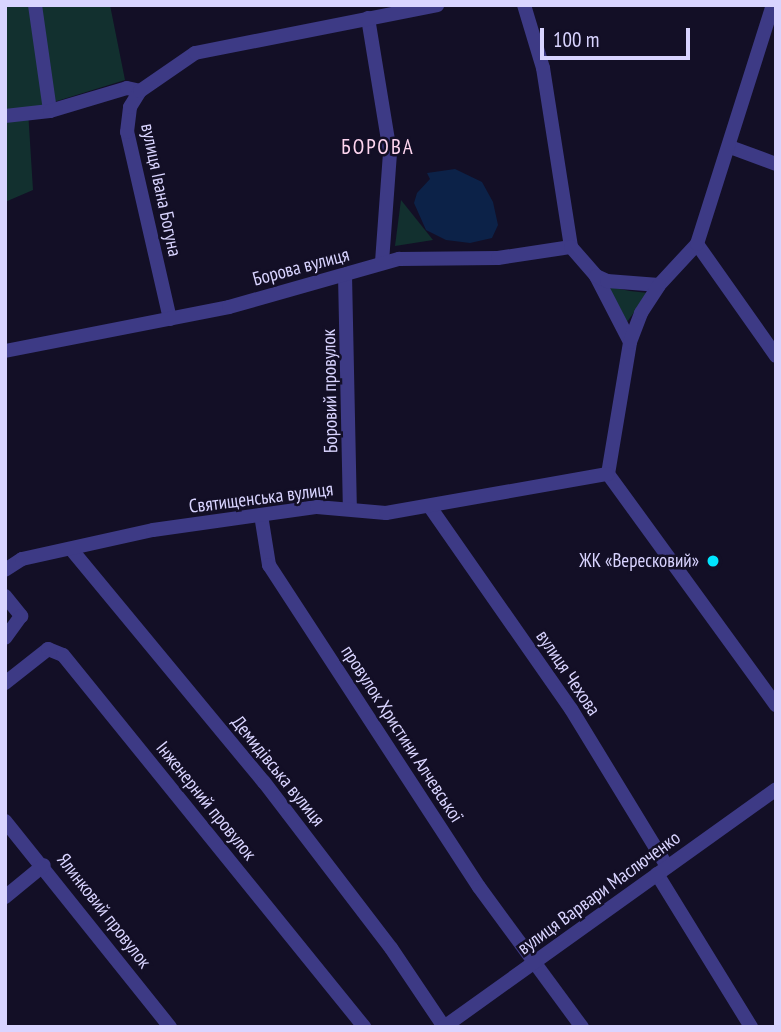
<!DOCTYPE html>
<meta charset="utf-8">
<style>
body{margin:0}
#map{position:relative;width:781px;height:1032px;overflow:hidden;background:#130f26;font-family:"PT Sans Narrow",sans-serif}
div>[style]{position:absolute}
.green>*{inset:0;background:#12302f}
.water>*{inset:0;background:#0c2248}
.minor>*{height:14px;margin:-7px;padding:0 7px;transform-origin:7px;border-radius:7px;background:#3d3a85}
.dots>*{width:19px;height:19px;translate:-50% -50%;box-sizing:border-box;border:4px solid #130f26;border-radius:50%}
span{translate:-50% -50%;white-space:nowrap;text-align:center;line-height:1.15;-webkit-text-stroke:5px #130f26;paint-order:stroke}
.street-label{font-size:19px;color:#d9d4ff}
.poi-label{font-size:19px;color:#d9d4ff}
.right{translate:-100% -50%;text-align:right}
.neighbourhood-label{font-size:21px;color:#ffd6f0;letter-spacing:2px}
.frame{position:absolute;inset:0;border:7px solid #d9d4ff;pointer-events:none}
.scale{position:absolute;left:540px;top:28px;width:150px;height:32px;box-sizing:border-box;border:4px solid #d9d4ff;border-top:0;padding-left:9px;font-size:21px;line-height:24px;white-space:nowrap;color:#d9d4ff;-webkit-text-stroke:5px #130f26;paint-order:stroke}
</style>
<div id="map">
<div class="green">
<i style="clip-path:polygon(5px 5px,110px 5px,125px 80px,28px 110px,33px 190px,5px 202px)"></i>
<i style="clip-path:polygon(401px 200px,433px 240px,395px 246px)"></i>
<i style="clip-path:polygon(604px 286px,630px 291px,648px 293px,627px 322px)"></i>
</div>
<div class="water">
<i style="clip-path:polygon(455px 169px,482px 182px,493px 202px,498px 225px,492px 238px,470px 243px,446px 240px,426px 230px,414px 203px,417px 193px,430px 179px,427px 173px)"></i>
</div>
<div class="minor">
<i style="left:35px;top:5px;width:107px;rotate:81.9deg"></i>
<i style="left:524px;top:5px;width:66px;rotate:73.2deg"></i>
<i style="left:543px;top:68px;width:181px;rotate:81.1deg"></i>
<i style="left:368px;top:18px;width:137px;rotate:80.7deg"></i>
<i style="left:390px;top:153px;width:110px;rotate:94.2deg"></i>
<i style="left:5px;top:116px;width:45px;rotate:-6.3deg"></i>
<i style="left:50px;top:111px;width:80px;rotate:-16.6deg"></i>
<i style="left:127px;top:88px;width:13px;rotate:13deg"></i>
<i style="left:730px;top:147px;width:49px;rotate:20.3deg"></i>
<i style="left:697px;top:244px;width:137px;rotate:54.8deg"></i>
<i style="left:345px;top:275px;width:233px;rotate:88.8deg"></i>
<i style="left:596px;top:276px;width:74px;rotate:62.7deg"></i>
<i style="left:170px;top:319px;width:192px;rotate:-102.9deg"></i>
<i style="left:127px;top:132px;width:25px;rotate:-83deg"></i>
<i style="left:130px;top:107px;width:19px;rotate:-58deg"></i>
<i style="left:140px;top:91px;width:67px;rotate:-34.6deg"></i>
<i style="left:195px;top:53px;width:247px;rotate:-11.2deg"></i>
<i style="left:5px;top:351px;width:228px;rotate:-11.1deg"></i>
<i style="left:229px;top:307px;width:177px;rotate:-15.8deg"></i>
<i style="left:399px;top:259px;width:99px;rotate:-0.6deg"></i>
<i style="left:498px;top:258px;width:74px;rotate:-8.6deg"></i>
<i style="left:571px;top:247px;width:38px;rotate:49deg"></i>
<i style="left:596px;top:276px;width:12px;rotate:24deg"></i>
<i style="left:607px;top:281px;width:52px;rotate:4.4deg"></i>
<i style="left:659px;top:285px;width:56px;rotate:-47.2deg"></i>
<i style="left:697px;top:244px;width:251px;rotate:-72.4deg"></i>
<i style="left:608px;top:474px;width:286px;rotate:54deg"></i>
<i style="left:608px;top:474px;width:134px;rotate:-80.5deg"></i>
<i style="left:630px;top:342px;width:31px;rotate:-69deg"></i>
<i style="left:641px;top:313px;width:33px;rotate:-57deg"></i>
<i style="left:430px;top:507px;width:246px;rotate:55.1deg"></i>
<i style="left:571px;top:709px;width:184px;rotate:58.6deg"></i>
<i style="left:261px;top:515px;width:51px;rotate:80.9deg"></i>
<i style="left:269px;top:565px;width:384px;rotate:56.9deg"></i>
<i style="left:479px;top:887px;width:174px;rotate:53.7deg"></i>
<i style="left:71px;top:549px;width:303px;rotate:50.4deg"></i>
<i style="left:264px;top:782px;width:209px;rotate:52.6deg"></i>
<i style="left:391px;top:948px;width:95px;rotate:56.1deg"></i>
<i style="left:5px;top:570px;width:20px;rotate:-33deg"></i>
<i style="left:22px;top:559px;width:134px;rotate:-12.5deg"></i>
<i style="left:153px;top:530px;width:166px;rotate:-8deg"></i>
<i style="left:317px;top:507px;width:69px;rotate:5deg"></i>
<i style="left:386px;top:513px;width:225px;rotate:-10deg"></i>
<i style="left:5px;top:596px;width:26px;rotate:51deg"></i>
<i style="left:21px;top:616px;width:27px;rotate:126deg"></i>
<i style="left:5px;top:683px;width:55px;rotate:-38.3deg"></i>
<i style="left:48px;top:649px;width:16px;rotate:22deg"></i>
<i style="left:63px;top:655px;width:479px;rotate:51deg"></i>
<i style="left:5px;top:821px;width:264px;rotate:51.3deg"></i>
<i style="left:657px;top:874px;width:180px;rotate:58.4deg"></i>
<i style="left:5px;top:897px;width:50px;rotate:-39.4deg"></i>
<i style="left:444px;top:1027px;width:408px;rotate:-35.6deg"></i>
</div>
<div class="dots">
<i style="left:713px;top:561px;background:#00e5ff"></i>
</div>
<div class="street-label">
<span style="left:161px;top:190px;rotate:78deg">вулиця Івана Богуна</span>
<span style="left:301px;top:267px;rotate:-15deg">Борова вулиця</span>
<span style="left:330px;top:391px;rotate:-91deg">Боровий провулок</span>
<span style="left:261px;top:498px;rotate:-7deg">Святищенська вулиця</span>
<span style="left:568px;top:673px;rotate:56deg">вулиця Чехова</span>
<span style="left:402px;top:734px;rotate:57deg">провулок Христини Алчевської</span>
<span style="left:278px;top:771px;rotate:51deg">Демидівська вулиця</span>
<span style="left:206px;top:801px;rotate:51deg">Інженерний провулок</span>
<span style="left:599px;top:893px;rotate:-36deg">вулиця Варвари Маслюченко</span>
<span style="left:104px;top:911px;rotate:52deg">Ялинковий провулок</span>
</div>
<div class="poi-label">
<span class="right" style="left:699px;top:561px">ЖК «Вересковий»</span>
</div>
<div class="neighbourhood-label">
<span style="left:378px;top:147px">БОРОВА</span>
</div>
<div class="frame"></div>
<div class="scale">100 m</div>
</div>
